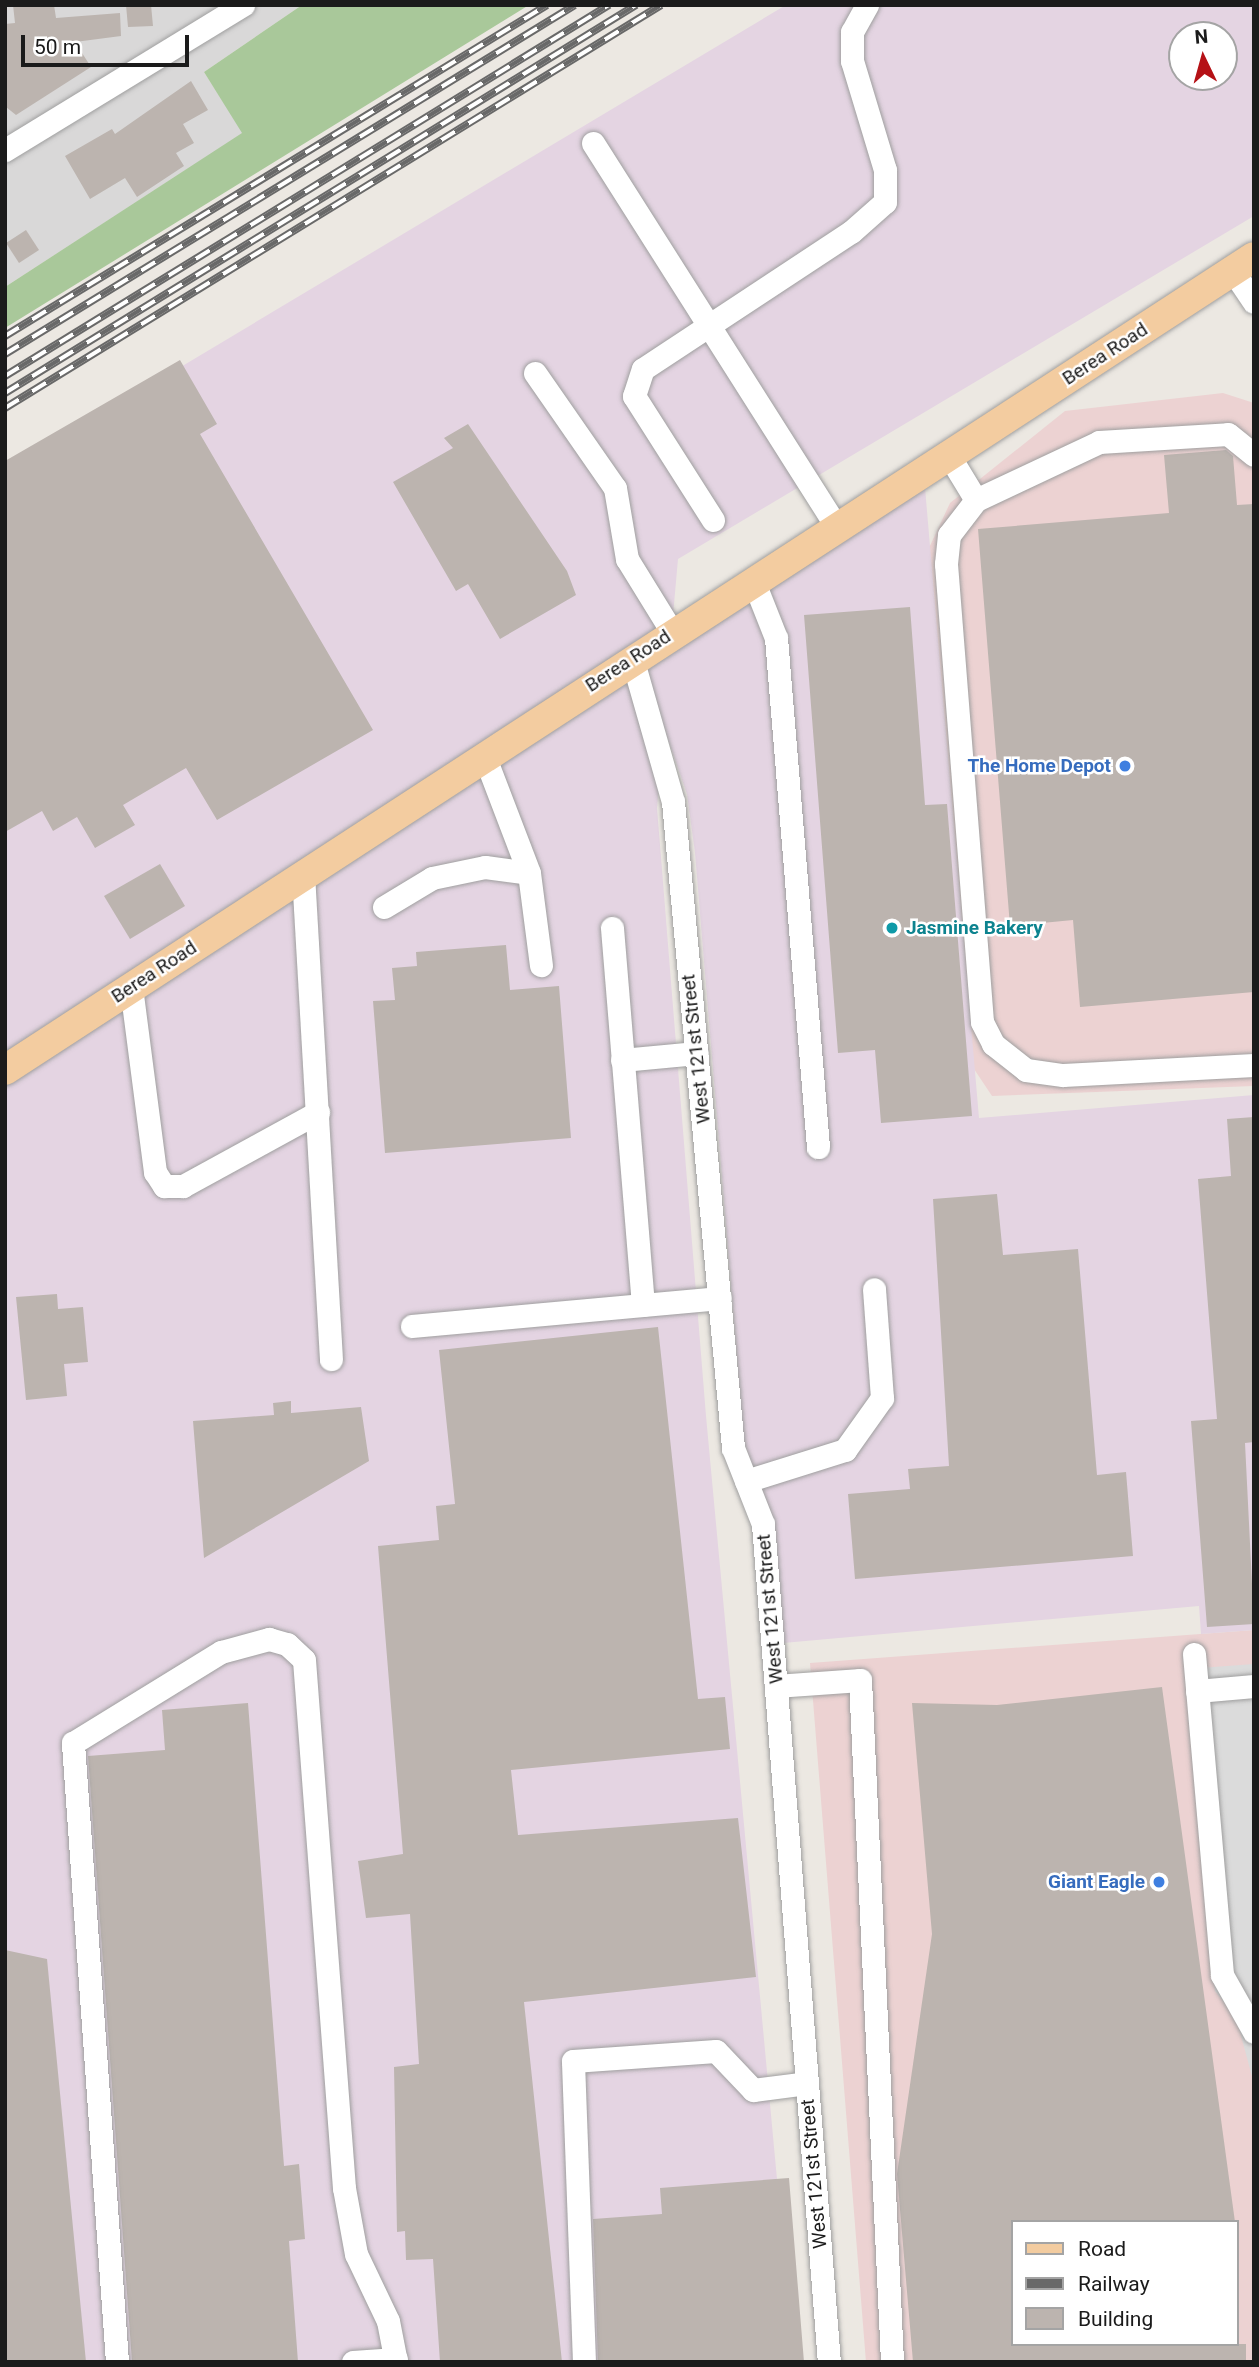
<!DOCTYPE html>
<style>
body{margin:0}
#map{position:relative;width:1259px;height:2367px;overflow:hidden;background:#ece8e2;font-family:Roboto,sans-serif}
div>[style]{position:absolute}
.residential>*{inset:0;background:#d9d8d8}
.commercial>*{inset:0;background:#ecd2d2}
.industrial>*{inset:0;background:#e4d4e2}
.forest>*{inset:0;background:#a9c89a}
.parking>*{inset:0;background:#dbdbdb}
.building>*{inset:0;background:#bcb4af}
.roads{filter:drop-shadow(0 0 2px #9f9f9f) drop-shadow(0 0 2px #9f9f9f)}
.minor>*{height:23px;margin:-11.5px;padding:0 11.5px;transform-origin:11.5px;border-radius:11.5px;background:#fff}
.major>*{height:30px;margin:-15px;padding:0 15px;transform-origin:15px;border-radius:15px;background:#f3cca0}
.rail>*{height:8px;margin-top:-4px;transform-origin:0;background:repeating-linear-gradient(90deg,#fff 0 16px,#696969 0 32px);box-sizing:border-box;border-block:2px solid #696969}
.dots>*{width:19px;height:19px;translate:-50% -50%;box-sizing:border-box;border:4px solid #fff;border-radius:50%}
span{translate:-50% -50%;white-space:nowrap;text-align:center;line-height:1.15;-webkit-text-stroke:5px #fff;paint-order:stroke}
.street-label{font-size:19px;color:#1b1b1b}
.shop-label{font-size:19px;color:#366cbe;font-weight:700}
.right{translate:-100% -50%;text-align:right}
.culture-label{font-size:19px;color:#0d838f;font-weight:700}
.left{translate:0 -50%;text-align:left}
.frame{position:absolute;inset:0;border:7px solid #1b1b1b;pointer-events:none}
.legend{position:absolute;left:1011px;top:2220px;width:228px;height:126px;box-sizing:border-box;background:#fff;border:2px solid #a4a4a4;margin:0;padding:9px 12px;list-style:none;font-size:21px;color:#1b1b1b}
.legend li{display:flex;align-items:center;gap:14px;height:35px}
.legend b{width:35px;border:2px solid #a4a4a4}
.north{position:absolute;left:1168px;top:21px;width:70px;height:70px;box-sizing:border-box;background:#fff;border:2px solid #a4a4a4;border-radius:50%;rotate:355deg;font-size:19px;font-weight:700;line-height:28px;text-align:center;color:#1b1b1b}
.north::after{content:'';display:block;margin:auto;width:24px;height:32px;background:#b51116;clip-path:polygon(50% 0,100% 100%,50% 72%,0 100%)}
.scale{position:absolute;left:21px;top:35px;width:168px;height:32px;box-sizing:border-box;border:4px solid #1b1b1b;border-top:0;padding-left:9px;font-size:21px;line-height:24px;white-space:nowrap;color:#1b1b1b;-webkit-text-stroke:5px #fff;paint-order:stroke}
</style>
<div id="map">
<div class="residential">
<i style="clip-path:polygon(5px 5px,302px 5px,204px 72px,243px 133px,5px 287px)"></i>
</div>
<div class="commercial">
<i style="clip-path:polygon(1223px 393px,1254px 403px,1254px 1086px,992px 1096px,974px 1069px,929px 548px,950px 503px,1065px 411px)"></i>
<i style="clip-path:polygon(evenodd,1254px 1630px,1254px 2362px,866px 2362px,810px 1663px,1254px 1630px,1012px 2222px,1236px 2222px,1236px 2344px,1012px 2344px,1012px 2222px)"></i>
</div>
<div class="industrial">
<i style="clip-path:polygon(evenodd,786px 5px,1254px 5px,1254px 216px,678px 559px,671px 638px,924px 476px,979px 1118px,1254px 1095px,1254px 1630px,1201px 1634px,1199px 1606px,783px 1643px,773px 1524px,744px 1442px,695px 853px,687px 794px,664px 728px,657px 808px,706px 1416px,794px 2362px,5px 2362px,5px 472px,786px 5px,1182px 35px,1224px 35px,1224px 77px,1182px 77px,1182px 35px)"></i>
</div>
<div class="forest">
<i style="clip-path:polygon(302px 5px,529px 5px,5px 328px,5px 287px,242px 133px,204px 72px)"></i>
</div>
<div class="parking">
<i style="clip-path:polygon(1254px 1664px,1254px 2084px,1236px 2017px,1215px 1991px,1186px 1669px)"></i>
</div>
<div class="building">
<i style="clip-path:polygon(13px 5px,54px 5px,56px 18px,120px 13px,121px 36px,75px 42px,91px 67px,16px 115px,6px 107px,5px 90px,5px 24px,15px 23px)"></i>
<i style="clip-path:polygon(126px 5px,151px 5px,153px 26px,128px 27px)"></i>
<i style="clip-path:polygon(191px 81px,208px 110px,183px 124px,194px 143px,176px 153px,184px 166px,137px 197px,125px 178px,90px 199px,65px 156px,112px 129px,115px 134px)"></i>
<i style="clip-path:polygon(26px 230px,39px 250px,19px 263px,6px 243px)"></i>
<i style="clip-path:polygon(180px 360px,217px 424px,200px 434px,373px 730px,217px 820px,186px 768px,123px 805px,135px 825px,95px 848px,77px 817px,53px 831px,42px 811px,5px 832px,5px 461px)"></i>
<i style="clip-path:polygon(468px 424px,567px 571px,576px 595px,500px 639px,468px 584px,456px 591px,393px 482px,453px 448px,444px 438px)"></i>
<i style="clip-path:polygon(1226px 450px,1233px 456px,1237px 505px,1254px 504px,1254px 992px,1080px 1007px,1073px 920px,1010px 926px,978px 529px,1169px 513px,1164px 455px)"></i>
<i style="clip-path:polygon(910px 607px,925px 805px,947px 804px,972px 1116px,881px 1123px,875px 1050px,838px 1053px,804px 615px)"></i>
<i style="clip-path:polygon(160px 864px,185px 906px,130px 939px,104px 896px)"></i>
<i style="clip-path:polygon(506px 945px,510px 990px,559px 986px,571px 1138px,385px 1153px,373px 1001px,395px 1000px,392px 968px,417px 966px,416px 952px)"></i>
<i style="clip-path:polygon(1254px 1117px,1254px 1442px,1245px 1443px,1254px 1624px,1207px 1627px,1191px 1421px,1217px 1419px,1198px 1179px,1231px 1176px,1227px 1119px)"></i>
<i style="clip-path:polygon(997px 1194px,1003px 1255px,1078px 1249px,1097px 1475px,1126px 1472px,1133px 1556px,855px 1579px,848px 1494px,910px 1489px,908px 1469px,949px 1466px,933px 1199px)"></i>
<i style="clip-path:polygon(57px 1294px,58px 1309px,83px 1307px,88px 1362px,64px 1364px,67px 1396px,26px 1400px,16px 1297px)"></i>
<i style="clip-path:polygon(658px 1327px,698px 1699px,725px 1697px,730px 1749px,511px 1770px,518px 1835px,738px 1818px,756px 1977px,524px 2002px,562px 2362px,440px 2362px,433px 2259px,406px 2260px,405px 2231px,397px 2232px,394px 2067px,419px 2064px,410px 1914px,366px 1918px,358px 1861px,403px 1854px,378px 1546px,439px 1540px,436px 1506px,455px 1504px,439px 1350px)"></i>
<i style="clip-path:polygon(291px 1401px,291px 1413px,361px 1407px,369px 1461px,204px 1558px,193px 1421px,274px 1415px,273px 1403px)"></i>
<i style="clip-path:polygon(1162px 1687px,1235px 2222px,1012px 2222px,1012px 2344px,1246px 2344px,1246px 2362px,913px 2362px,897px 2174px,932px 1934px,912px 1703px,997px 1705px)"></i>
<i style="clip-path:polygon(248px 1703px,284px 2166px,299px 2164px,305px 2239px,289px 2241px,298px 2362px,132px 2362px,88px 1756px,165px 1750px,162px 1710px)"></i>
<i style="clip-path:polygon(5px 1950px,47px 1959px,86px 2362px,5px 2362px)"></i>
<i style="clip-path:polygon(789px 2178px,804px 2362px,598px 2362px,593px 2219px,662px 2214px,660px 2188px)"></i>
</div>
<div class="roads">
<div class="minor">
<i style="left:593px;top:143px;width:454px;rotate:57.6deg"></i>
<i style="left:5px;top:150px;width:279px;rotate:-31.4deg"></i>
<i style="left:1233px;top:271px;width:37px;rotate:56deg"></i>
<i style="left:535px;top:373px;width:140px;rotate:55.2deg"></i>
<i style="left:615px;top:488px;width:72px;rotate:80.4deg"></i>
<i style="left:627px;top:559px;width:86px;rotate:58.3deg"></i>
<i style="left:948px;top:454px;width:54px;rotate:58.7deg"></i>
<i style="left:976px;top:500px;width:136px;rotate:-25.2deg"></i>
<i style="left:1099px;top:442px;width:129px;rotate:-3.5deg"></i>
<i style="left:1228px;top:434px;width:33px;rotate:39deg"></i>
<i style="left:976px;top:500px;width:44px;rotate:127.6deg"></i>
<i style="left:949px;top:535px;width:29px;rotate:96deg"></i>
<i style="left:946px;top:564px;width:459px;rotate:85.5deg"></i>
<i style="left:982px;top:1022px;width:25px;rotate:63deg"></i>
<i style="left:993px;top:1044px;width:42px;rotate:38.2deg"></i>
<i style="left:1026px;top:1070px;width:37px;rotate:8deg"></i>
<i style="left:1063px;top:1075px;width:191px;rotate:-3deg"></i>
<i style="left:713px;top:520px;width:147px;rotate:-122.5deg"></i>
<i style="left:634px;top:396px;width:28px;rotate:-72deg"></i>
<i style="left:643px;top:369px;width:249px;rotate:-33.4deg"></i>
<i style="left:851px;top:232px;width:45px;rotate:-41.4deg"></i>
<i style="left:885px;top:202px;width:32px;rotate:-90deg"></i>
<i style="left:885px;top:170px;width:114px;rotate:-106.8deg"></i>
<i style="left:852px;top:61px;width:29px;rotate:-90deg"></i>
<i style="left:852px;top:32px;width:31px;rotate:-61deg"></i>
<i style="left:753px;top:580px;width:62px;rotate:68.4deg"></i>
<i style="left:776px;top:638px;width:511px;rotate:85.28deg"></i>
<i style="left:632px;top:658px;width:150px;rotate:74.1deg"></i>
<i style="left:673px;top:802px;width:649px;rotate:84.69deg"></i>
<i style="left:733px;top:1448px;width:82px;rotate:68.5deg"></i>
<i style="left:763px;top:1524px;width:841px;rotate:85.5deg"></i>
<i style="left:484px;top:755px;width:126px;rotate:69.1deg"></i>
<i style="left:529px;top:873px;width:93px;rotate:82.6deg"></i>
<i style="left:303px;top:874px;width:486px;rotate:86.7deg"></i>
<i style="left:384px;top:907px;width:56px;rotate:-31.1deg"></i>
<i style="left:432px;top:878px;width:54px;rotate:-11.7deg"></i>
<i style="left:485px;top:867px;width:44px;rotate:7.8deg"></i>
<i style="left:612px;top:928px;width:378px;rotate:85.3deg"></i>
<i style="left:131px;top:987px;width:187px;rotate:82.6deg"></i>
<i style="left:155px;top:1172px;width:17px;rotate:57deg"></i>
<i style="left:164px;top:1186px;width:19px"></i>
<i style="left:183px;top:1186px;width:154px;rotate:-28.7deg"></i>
<i style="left:622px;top:1060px;width:75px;rotate:-5.3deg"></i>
<i style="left:412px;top:1326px;width:309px;rotate:-5.2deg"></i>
<i style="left:746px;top:1481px;width:104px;rotate:-17.4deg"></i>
<i style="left:845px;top:1450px;width:64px;rotate:-54.6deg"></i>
<i style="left:882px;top:1398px;width:109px;rotate:-94.2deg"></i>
<i style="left:1194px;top:1654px;width:322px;rotate:85deg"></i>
<i style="left:1222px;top:1975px;width:65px;rotate:60.7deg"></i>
<i style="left:776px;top:1686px;width:84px;rotate:-4.1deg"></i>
<i style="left:860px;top:1680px;width:683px;rotate:87.31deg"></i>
<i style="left:1197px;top:1691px;width:57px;rotate:-5deg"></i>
<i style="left:117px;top:2362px;width:621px;rotate:-94.07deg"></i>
<i style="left:73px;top:1743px;width:174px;rotate:-31.6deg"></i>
<i style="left:221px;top:1652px;width:50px;rotate:-15.2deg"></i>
<i style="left:269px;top:1639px;width:19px;rotate:16deg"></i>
<i style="left:287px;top:1644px;width:23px;rotate:43deg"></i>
<i style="left:304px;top:1660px;width:530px;rotate:85.67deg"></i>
<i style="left:344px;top:2188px;width:67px;rotate:79.7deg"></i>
<i style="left:356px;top:2254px;width:74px;rotate:64.5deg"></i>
<i style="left:388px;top:2321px;width:42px;rotate:79deg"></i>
<i style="left:353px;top:2362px;width:43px;rotate:-4deg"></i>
<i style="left:584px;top:2362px;width:301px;rotate:-92.1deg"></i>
<i style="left:573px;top:2061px;width:143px;rotate:-4deg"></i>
<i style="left:716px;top:2051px;width:54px;rotate:46.5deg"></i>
<i style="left:753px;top:2090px;width:54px;rotate:-7.4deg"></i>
</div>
<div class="major">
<i style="left:5px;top:1070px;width:1490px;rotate:-33.06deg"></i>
</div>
</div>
<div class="rail">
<i style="left:5px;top:336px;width:635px;rotate:-31.41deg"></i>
<i style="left:5px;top:354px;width:668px;rotate:-31.48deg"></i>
<i style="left:5px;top:376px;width:709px;rotate:-31.56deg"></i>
<i style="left:5px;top:393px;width:741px;rotate:-31.59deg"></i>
<i style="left:5px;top:408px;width:770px;rotate:-31.56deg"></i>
</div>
<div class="dots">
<i style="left:1125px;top:766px;background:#3f7fe0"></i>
<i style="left:892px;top:928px;background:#0f9aa8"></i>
<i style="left:1159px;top:1882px;background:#3f7fe0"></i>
</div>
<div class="street-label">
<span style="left:1105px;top:354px;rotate:-33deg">Berea Road</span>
<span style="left:628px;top:661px;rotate:-33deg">Berea Road</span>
<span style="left:154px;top:972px;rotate:-33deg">Berea Road</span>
<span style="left:696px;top:1049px;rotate:-96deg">West 121st Street</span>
<span style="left:770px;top:1609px;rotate:-95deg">West 121st Street</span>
<span style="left:814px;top:2174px;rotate:-95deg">West 121st Street</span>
</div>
<div class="shop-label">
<span class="right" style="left:1111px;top:766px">The Home Depot</span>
<span class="right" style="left:1145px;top:1882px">Giant Eagle</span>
</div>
<div class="culture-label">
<span class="left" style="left:906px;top:928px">Jasmine Bakery</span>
</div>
<div class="frame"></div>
<ul class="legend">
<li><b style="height:9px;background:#f3cca0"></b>Road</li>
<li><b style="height:9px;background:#696969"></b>Railway</li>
<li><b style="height:19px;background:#bcb4af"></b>Building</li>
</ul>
<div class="north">N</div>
<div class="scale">50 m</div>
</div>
